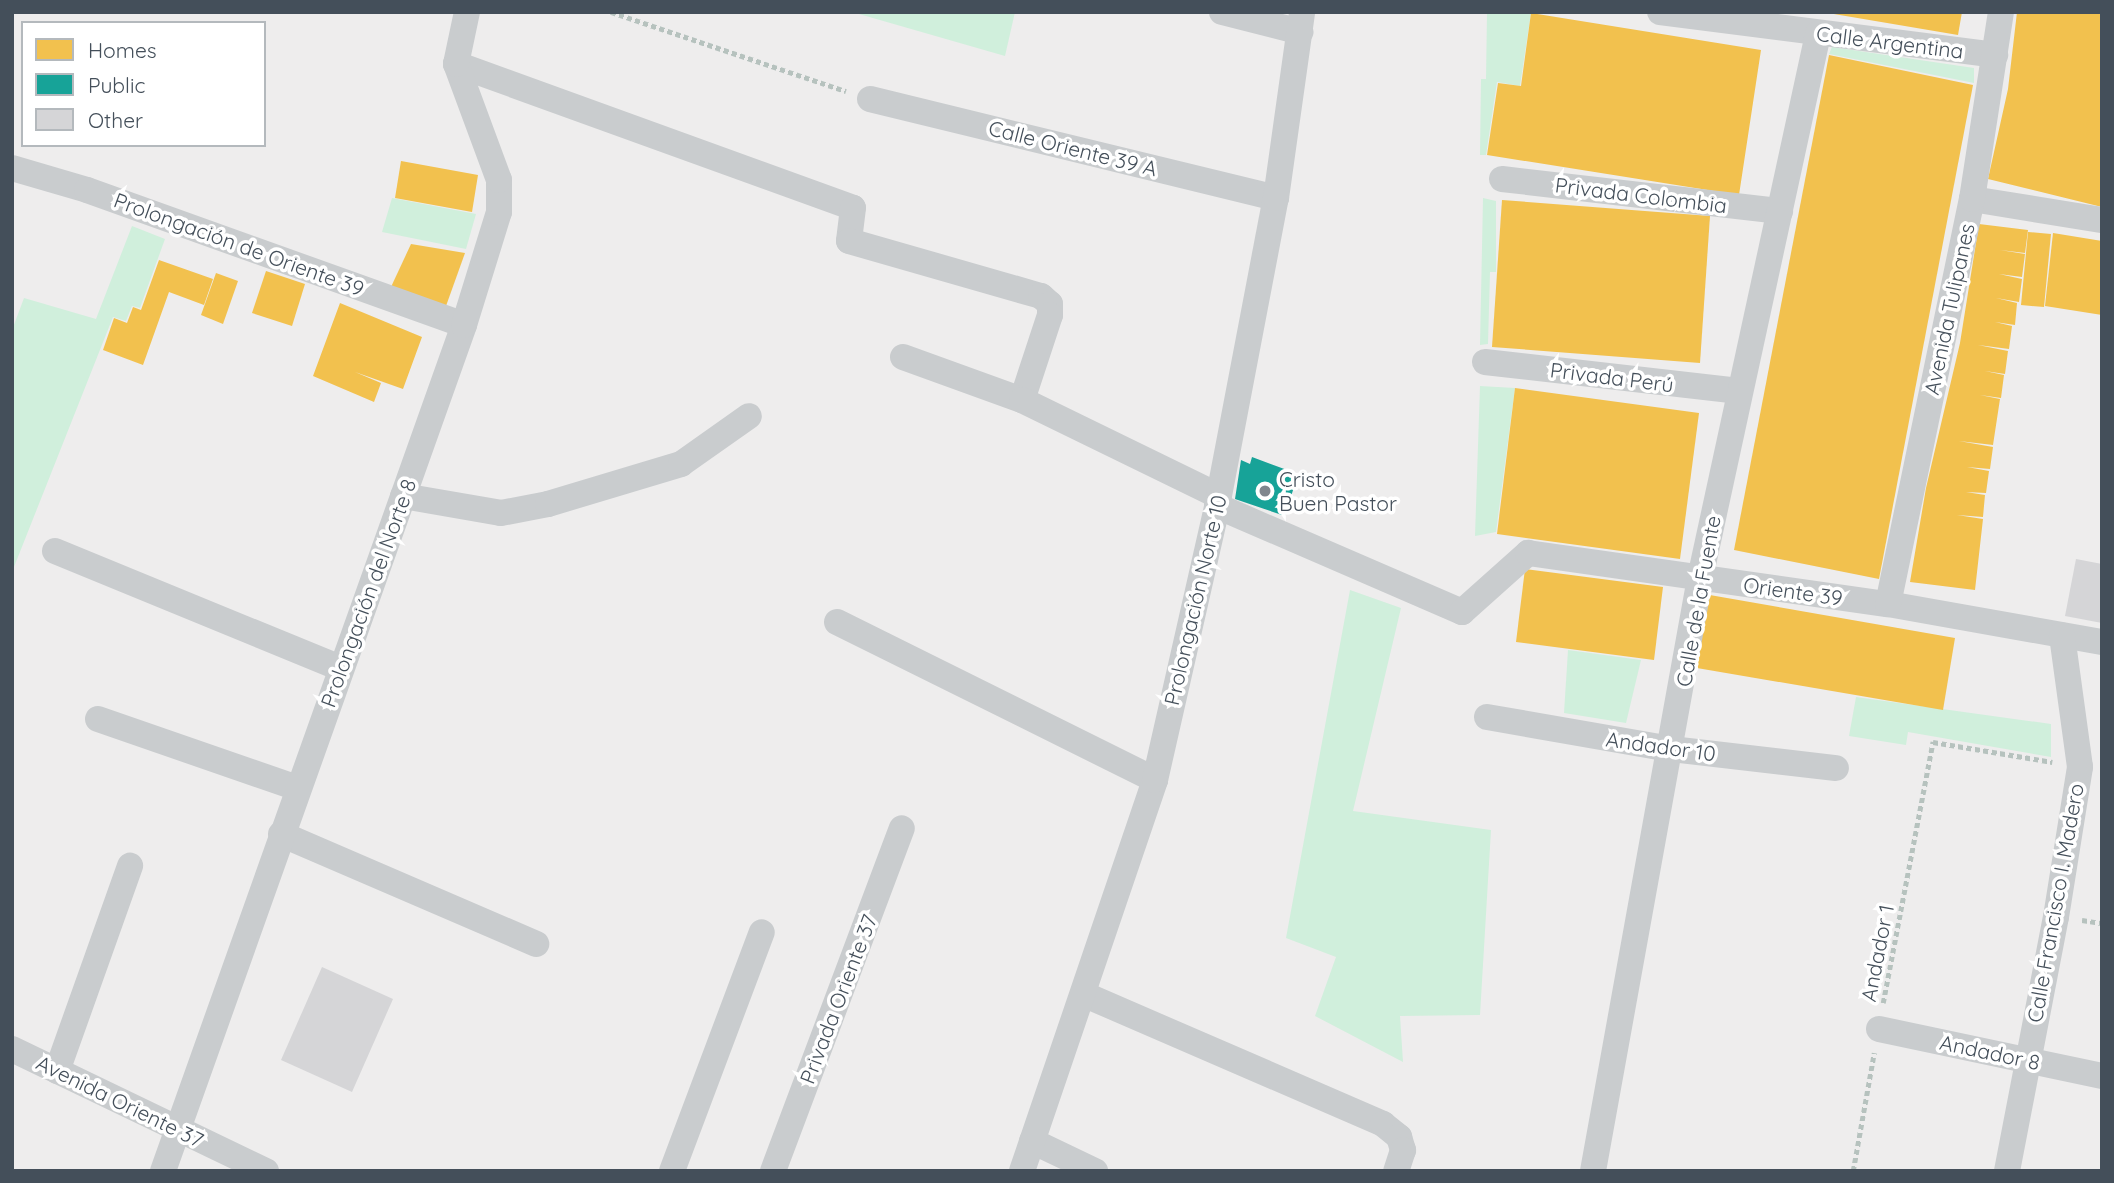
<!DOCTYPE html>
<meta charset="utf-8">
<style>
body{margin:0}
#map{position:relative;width:2114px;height:1183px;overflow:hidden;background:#eeeded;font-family:Quicksand,sans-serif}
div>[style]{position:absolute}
.green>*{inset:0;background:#d0efdc}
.homes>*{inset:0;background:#f2c14e}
.public>*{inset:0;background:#17a398}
.building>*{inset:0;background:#d5d5d7}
.path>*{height:4.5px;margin-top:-2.25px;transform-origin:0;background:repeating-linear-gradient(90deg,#b6c2be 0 5px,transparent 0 8.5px)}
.minor>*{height:26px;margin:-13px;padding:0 13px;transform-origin:13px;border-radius:13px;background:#c9ccce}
.dots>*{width:19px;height:19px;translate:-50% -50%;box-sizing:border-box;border:4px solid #fff;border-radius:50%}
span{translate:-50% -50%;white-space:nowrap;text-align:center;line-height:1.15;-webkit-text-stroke:7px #fff;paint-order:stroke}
.street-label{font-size:21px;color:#444f5a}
.poi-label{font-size:21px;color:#444f5a}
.left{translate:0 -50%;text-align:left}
.frame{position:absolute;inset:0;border:14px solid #444f5a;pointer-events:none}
.legend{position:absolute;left:21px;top:21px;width:245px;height:126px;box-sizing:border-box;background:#fff;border:2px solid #b4b9bd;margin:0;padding:9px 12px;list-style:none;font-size:21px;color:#444f5a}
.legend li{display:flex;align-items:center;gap:14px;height:35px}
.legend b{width:35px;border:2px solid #b4b9bd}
</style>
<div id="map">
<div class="green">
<i style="clip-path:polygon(852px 12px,1015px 12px,1005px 56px)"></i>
<i style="clip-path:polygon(1487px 12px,1531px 13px,1520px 86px,1497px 82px,1486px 155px,1480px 155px,1481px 79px,1486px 79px)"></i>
<i style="clip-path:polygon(1832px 47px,1974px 68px,1974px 83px,1829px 54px)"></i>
<i style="clip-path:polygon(392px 198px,476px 214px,466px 249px,382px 232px)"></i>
<i style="clip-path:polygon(1483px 198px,1496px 201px,1496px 272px,1490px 272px,1488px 344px,1480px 345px)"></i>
<i style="clip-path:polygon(132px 226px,165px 239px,140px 308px,132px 306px,126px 321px,113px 317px,12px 572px,12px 330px,24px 298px,96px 319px)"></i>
<i style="clip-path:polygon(1480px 386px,1515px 388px,1496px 532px,1475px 536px)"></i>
<i style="clip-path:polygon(1350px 590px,1401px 608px,1353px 811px,1491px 830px,1480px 1015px,1400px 1016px,1403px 1062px,1315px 1016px,1336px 957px,1286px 938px)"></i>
<i style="clip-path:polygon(1568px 650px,1641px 660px,1626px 723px,1564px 713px)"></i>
<i style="clip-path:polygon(1856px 697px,2051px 724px,2051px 757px,1908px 732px,1906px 745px,1849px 736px)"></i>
</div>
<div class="homes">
<i style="clip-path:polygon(1822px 12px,1962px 12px,1958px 35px)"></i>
<i style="clip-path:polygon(2017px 12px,2102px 12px,2102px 207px,1988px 179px,2008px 89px)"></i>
<i style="clip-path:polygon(1531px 13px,1761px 50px,1739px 195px,1487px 155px,1498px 83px,1521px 86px)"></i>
<i style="clip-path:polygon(1829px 55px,1973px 85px,1879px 579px,1734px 550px)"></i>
<i style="clip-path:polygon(401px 161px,478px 175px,472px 212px,395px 198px)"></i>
<i style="clip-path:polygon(1502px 200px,1710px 216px,1700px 363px,1492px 347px)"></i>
<i style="clip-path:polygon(1979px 224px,2028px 230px,2025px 253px,2000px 250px,2025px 254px,2022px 277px,1999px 274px,2022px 279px,2019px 302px,1996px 298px,2017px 303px,2015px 325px,1995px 322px,2012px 326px,2009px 349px,1978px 345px,2008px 351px,2005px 374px,1985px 371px,2004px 375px,2001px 398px,1980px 395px,2000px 399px,1993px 445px,1959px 441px,1993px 447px,1990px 469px,1967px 467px,1989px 471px,1986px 493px,1966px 492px,1985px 495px,1983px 517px,1957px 515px,1983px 519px,1975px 590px,1910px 582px,1926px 488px,1960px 343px)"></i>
<i style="clip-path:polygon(2028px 232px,2051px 234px,2044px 307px,2021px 305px)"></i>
<i style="clip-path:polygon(2053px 233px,2102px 241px,2102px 315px,2045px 306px)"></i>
<i style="clip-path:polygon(411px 244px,465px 253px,446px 306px,391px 287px)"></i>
<i style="clip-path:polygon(159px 260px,213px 279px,204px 305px,169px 292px,143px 365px,103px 350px,114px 318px,127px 323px,133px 307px,141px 310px)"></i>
<i style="clip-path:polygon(266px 271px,305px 284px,292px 326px,252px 313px)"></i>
<i style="clip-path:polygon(216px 273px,238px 281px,223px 324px,201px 315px)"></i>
<i style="clip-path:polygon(340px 303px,422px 337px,403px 389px,355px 372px,381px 383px,374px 402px,313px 376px)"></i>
<i style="clip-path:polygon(1515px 388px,1699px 413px,1680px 559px,1497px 534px)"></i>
<i style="clip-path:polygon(1525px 569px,1663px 587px,1654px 660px,1516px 642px)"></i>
<i style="clip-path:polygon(1704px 594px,1955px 638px,1943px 710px,1691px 667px)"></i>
</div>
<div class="public">
<i style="clip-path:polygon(1252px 457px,1298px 474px,1285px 516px,1235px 499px,1241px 460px,1250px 464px)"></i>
</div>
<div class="building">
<i style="clip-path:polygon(2076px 559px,2102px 564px,2102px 623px,2065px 616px)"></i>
<i style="clip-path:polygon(322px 967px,393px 999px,352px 1092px,281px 1060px)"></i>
</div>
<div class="path">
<i style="left:611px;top:12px;width:248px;rotate:18.6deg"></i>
<i style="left:2082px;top:920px;width:20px;rotate:9deg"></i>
<i style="left:1883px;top:1003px;width:266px;rotate:-79.2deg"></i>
<i style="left:1933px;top:742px;width:121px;rotate:9.5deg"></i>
<i style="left:1853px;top:1171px;width:120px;rotate:-79.9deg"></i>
</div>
<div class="minor">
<i style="left:1222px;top:12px;width:81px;rotate:14.2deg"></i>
<i style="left:1660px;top:12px;width:338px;rotate:7.3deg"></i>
<i style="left:456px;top:64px;width:422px;rotate:19.9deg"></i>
<i style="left:853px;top:208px;width:33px;rotate:97deg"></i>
<i style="left:849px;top:241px;width:200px;rotate:16deg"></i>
<i style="left:1041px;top:296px;width:12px;rotate:42deg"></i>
<i style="left:1050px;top:304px;width:11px;rotate:90deg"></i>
<i style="left:1050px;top:315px;width:89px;rotate:108.2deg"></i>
<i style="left:870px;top:99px;width:418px;rotate:13.7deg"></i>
<i style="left:12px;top:168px;width:78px;rotate:16.3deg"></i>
<i style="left:87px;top:190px;width:400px;rotate:19.7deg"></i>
<i style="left:1502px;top:179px;width:280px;rotate:6.6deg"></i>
<i style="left:1972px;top:199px;width:132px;rotate:9.2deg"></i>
<i style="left:903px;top:357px;width:127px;rotate:19.9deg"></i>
<i style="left:1022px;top:400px;width:219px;rotate:26deg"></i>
<i style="left:1485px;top:362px;width:256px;rotate:6.5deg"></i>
<i style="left:403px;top:496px;width:99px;rotate:9.8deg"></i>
<i style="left:501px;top:513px;width:48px;rotate:-10.8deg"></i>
<i style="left:548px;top:504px;width:139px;rotate:-16.7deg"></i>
<i style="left:681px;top:464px;width:83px;rotate:-35.2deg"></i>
<i style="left:1217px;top:506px;width:267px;rotate:23.4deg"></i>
<i style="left:1462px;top:612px;width:89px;rotate:-41.8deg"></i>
<i style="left:1528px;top:553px;width:364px;rotate:8.1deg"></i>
<i style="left:1888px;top:604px;width:217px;rotate:10.1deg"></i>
<i style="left:55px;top:551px;width:308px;rotate:22.3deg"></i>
<i style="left:1888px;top:604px;width:414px;rotate:-78.3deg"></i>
<i style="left:1972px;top:199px;width:189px;rotate:-81.2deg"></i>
<i style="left:837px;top:622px;width:355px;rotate:26.4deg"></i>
<i style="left:1487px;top:717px;width:187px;rotate:9.9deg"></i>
<i style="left:1671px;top:749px;width:166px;rotate:6.6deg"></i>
<i style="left:98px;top:719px;width:211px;rotate:19.1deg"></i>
<i style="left:281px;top:834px;width:278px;rotate:23.3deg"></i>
<i style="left:1083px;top:994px;width:327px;rotate:23.4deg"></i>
<i style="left:1383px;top:1124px;width:21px;rotate:39deg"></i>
<i style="left:1399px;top:1137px;width:14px;rotate:73deg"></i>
<i style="left:1403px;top:1150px;width:22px;rotate:108deg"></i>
<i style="left:1879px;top:1029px;width:228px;rotate:11.9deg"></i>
<i style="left:12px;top:1049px;width:282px;rotate:25.7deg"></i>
<i style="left:57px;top:1071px;width:218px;rotate:-70.4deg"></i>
<i style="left:1032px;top:1141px;width:70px;rotate:25.5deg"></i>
<i style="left:163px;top:1171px;width:898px;rotate:-70.41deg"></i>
<i style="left:464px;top:325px;width:118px;rotate:-72.8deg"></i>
<i style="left:499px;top:212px;width:32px;rotate:-90deg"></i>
<i style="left:499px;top:180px;width:124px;rotate:-110.3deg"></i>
<i style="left:456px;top:64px;width:53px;rotate:-78.1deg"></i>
<i style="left:672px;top:1171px;width:255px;rotate:-69.4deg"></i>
<i style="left:773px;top:1171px;width:366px;rotate:-69.4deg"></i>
<i style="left:1022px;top:1171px;width:413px;rotate:-71.2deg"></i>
<i style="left:1155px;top:780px;width:281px;rotate:-77.2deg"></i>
<i style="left:1217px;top:506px;width:314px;rotate:-79.2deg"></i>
<i style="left:1276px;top:198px;width:188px;rotate:-82deg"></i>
<i style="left:1593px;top:1171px;width:603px;rotate:-79.77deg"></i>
<i style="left:1700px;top:578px;width:557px;rotate:-77.76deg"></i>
<i style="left:2007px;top:1171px;width:259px;rotate:-79.1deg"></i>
<i style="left:2056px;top:917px;width:152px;rotate:-80.9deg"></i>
<i style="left:2080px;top:767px;width:133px;rotate:-97.8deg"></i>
</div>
<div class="dots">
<i style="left:1265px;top:491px;background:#80868d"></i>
</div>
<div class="street-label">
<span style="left:1890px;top:42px;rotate:7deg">Calle Argentina</span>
<span style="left:1073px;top:148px;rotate:14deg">Calle Oriente 39 A</span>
<span style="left:1641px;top:195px;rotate:7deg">Privada Colombia</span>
<span style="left:239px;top:244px;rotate:20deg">Prolongación de Oriente 39</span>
<span style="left:1949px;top:309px;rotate:-78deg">Avenida Tulipanes</span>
<span style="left:1612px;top:377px;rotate:7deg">Privada Perú</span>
<span style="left:1793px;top:591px;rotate:8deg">Oriente 39</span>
<span style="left:368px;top:593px;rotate:-70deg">Prolongación del Norte 8</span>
<span style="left:1195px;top:600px;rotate:-77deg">Prolongación Norte 10</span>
<span style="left:1698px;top:601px;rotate:-80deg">Calle de la Fuente</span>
<span style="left:1661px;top:746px;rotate:8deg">Andador 10</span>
<span style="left:2055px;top:903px;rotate:-80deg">Calle Francisco I. Madero</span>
<span style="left:1877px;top:953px;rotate:-79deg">Andador 1</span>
<span style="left:838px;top:999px;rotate:-69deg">Privada Oriente 37</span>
<span style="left:1990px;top:1052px;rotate:12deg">Andador 8</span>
<span style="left:120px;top:1101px;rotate:26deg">Avenida Oriente 37</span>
</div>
<div class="poi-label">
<span class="left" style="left:1279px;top:491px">Cristo<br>Buen Pastor</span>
</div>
<div class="frame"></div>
<ul class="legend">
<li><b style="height:19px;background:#f2c14e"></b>Homes</li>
<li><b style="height:19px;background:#17a398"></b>Public</li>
<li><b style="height:19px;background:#d5d5d7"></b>Other</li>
</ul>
</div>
